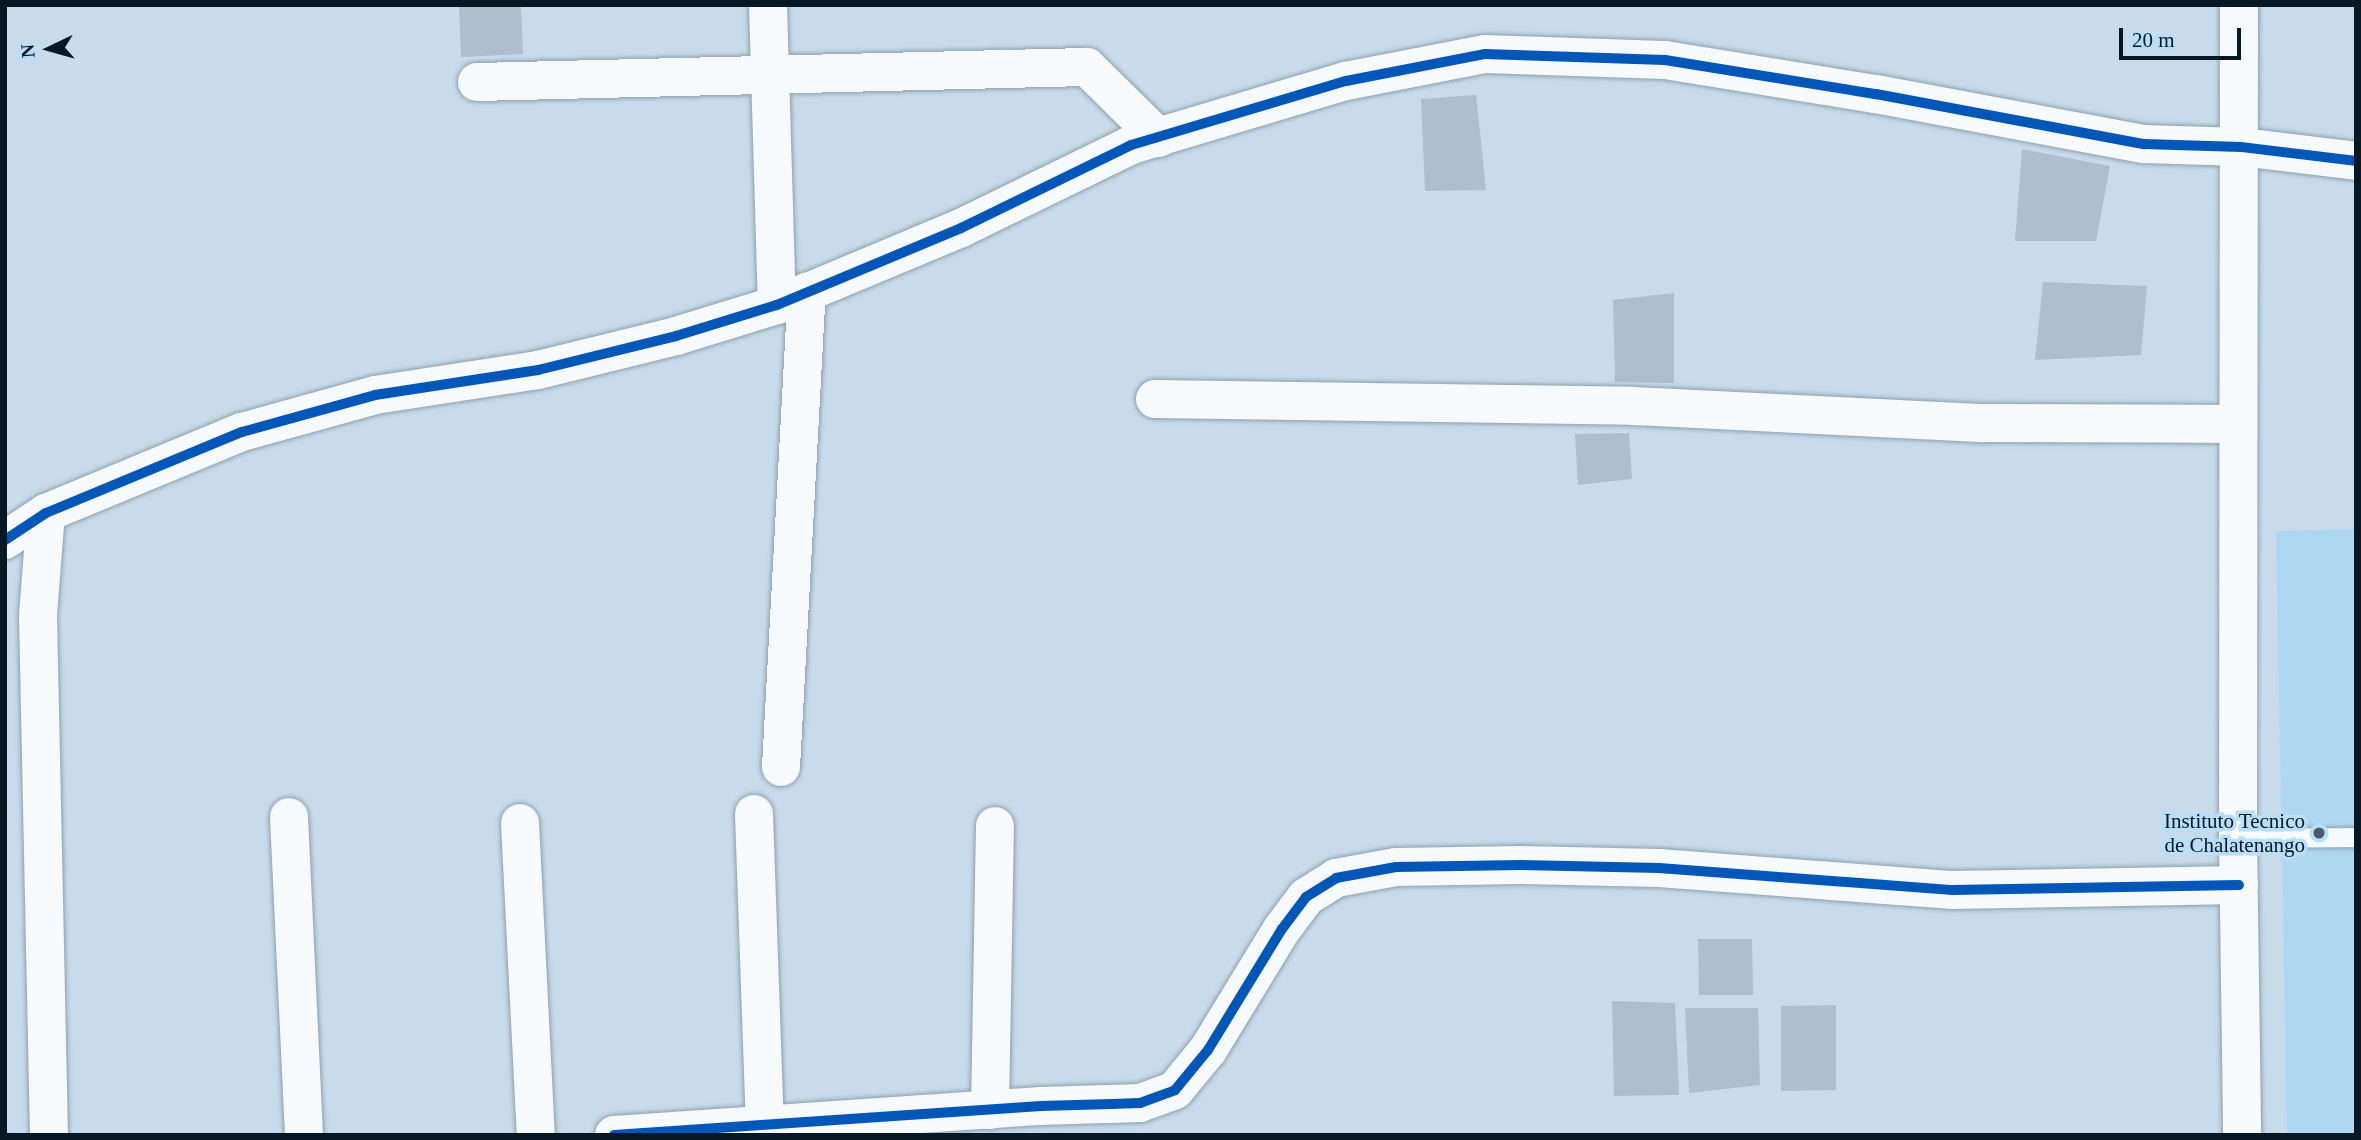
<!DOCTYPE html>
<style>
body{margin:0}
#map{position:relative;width:2361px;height:1140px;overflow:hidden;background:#c7dbea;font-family:Georgia,serif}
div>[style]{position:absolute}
.built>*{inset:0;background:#b0d7f2}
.building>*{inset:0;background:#afbecc}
.roads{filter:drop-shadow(0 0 2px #8e9fac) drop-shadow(0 0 2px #8e9fac)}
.lane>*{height:19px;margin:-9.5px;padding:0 9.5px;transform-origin:9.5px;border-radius:9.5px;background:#f7fafc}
.street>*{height:38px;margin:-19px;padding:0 19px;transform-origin:19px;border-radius:19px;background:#f7fafc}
.secondary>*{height:38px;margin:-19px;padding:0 19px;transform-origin:19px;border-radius:19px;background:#f7fafc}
.cycleway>*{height:10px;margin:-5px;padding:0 5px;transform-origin:5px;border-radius:5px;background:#0057b8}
.dots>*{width:19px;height:19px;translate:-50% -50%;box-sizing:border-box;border:4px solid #b9def8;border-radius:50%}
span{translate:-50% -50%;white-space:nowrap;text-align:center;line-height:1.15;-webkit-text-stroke:7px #b9def8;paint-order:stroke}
.poi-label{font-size:21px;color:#061823}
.right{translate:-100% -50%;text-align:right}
.frame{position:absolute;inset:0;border:7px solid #061823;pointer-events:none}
.north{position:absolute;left:14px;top:14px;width:70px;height:70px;-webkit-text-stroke:5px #b9def8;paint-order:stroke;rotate:265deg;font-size:19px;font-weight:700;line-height:28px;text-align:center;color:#061823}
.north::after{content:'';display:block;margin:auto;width:24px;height:32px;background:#061823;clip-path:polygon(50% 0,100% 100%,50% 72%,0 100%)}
.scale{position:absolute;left:2119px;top:28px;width:122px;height:32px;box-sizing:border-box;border:4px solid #061823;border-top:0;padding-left:9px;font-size:21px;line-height:24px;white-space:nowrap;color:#061823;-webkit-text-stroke:5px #b9def8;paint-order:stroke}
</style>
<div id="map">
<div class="built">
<i style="clip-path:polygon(2356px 529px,2356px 1135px,2287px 1135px,2276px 531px)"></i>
</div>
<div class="building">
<i style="clip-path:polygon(459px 5px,521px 5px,523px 54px,461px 57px)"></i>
<i style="clip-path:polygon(1476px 95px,1486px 190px,1425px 191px,1421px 99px)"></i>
<i style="clip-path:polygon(2022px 149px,2110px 166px,2096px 241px,2015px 241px)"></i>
<i style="clip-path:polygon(2043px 282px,2147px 286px,2141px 355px,2035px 360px)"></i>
<i style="clip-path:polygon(1674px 293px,1674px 383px,1615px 382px,1613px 300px)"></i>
<i style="clip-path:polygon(1629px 433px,1632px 479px,1578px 485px,1575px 434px)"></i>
<i style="clip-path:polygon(1698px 939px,1752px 939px,1753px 995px,1699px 995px)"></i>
<i style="clip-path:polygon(1612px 1001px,1675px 1003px,1679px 1095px,1614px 1096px)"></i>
<i style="clip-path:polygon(1836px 1005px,1836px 1090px,1781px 1091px,1781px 1006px)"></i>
<i style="clip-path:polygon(1685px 1008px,1758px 1008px,1760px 1085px,1689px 1093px)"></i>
</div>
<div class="roads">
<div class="lane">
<i style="left:2238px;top:838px;width:118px;rotate:-0.5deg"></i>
</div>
<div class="street">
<i style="left:768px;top:5px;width:300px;rotate:88.3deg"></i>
<i style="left:477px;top:82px;width:610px;rotate:-1.41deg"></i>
<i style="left:1087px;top:67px;width:101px;rotate:44.6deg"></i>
<i style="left:1155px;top:399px;width:478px;rotate:0.8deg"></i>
<i style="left:1633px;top:406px;width:352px;rotate:2.8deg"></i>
<i style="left:1985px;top:423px;width:252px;rotate:0.2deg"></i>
<i style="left:46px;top:513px;width:102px;rotate:94.5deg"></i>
<i style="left:38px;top:615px;width:520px;rotate:88.79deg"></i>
<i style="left:5px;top:540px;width:49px;rotate:-33.4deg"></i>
<i style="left:46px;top:513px;width:212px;rotate:-22.5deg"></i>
<i style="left:242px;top:432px;width:138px;rotate:-15.5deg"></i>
<i style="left:375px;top:395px;width:165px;rotate:-8.7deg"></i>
<i style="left:538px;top:370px;width:142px;rotate:-13.8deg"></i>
<i style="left:676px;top:336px;width:106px;rotate:-17.1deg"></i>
<i style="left:777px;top:305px;width:199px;rotate:-22.7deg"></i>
<i style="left:961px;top:228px;width:189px;rotate:-26deg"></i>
<i style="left:1131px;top:145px;width:224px;rotate:-16.6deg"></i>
<i style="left:1346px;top:81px;width:142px;rotate:-11deg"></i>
<i style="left:1485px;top:54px;width:180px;rotate:1.9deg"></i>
<i style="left:1665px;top:60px;width:214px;rotate:9.2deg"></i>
<i style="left:1876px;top:94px;width:273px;rotate:10.6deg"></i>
<i style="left:2144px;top:144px;width:97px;rotate:1.8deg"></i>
<i style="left:2241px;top:147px;width:116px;rotate:6.9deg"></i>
<i style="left:781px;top:767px;width:476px;rotate:-86.9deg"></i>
<i style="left:754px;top:814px;width:311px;rotate:88deg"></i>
<i style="left:289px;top:817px;width:318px;rotate:87.3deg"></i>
<i style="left:520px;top:823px;width:312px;rotate:87.1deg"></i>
<i style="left:990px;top:1110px;width:284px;rotate:-89deg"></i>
<i style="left:614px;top:1135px;width:428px;rotate:-3.9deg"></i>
<i style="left:1041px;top:1106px;width:99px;rotate:-1.7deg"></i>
<i style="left:1140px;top:1103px;width:37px;rotate:-20deg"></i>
<i style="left:1175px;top:1090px;width:52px;rotate:-50.5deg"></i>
<i style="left:1208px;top:1050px;width:142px;rotate:-58.6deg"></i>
<i style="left:1282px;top:929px;width:40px;rotate:-53deg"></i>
<i style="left:1306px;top:897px;width:36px;rotate:-32deg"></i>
<i style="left:1336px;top:878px;width:61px;rotate:-10.4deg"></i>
<i style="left:1396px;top:867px;width:125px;rotate:-0.9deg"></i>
<i style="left:1521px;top:865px;width:138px;rotate:1.2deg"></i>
<i style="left:1659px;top:868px;width:295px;rotate:4.3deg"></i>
<i style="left:1953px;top:890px;width:286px;rotate:-1deg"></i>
</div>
<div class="secondary">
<i style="left:2239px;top:5px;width:833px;rotate:90.07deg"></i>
<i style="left:2238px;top:838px;width:297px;rotate:89.2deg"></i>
</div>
</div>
<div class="cycleway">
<i style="left:5px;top:540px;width:49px;rotate:-33.4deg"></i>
<i style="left:46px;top:513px;width:212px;rotate:-22.5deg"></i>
<i style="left:242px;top:432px;width:138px;rotate:-15.5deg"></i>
<i style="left:375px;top:395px;width:165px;rotate:-8.7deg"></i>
<i style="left:538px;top:370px;width:142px;rotate:-13.8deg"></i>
<i style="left:676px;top:336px;width:106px;rotate:-17.1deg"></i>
<i style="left:777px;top:305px;width:199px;rotate:-22.7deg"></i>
<i style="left:961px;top:228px;width:189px;rotate:-26deg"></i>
<i style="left:1131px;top:145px;width:224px;rotate:-16.6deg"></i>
<i style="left:1346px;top:81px;width:142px;rotate:-11deg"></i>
<i style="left:1485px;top:54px;width:180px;rotate:1.9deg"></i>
<i style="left:1665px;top:60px;width:214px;rotate:9.2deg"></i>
<i style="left:1876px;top:94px;width:273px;rotate:10.6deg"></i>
<i style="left:2144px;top:144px;width:97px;rotate:1.8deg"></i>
<i style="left:2241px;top:147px;width:116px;rotate:6.9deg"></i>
<i style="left:614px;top:1135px;width:428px;rotate:-3.9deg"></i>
<i style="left:1041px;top:1106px;width:99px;rotate:-1.7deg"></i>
<i style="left:1140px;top:1103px;width:37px;rotate:-20deg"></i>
<i style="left:1175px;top:1090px;width:52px;rotate:-50.5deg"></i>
<i style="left:1208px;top:1050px;width:142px;rotate:-58.6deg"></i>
<i style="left:1282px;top:929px;width:40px;rotate:-53deg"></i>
<i style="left:1306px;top:897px;width:36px;rotate:-32deg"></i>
<i style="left:1336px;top:878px;width:61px;rotate:-10.4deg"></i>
<i style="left:1396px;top:867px;width:125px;rotate:-0.9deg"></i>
<i style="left:1521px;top:865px;width:138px;rotate:1.2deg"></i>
<i style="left:1659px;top:868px;width:295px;rotate:4.3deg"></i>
<i style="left:1953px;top:890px;width:286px;rotate:-1deg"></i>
</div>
<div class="dots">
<i style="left:2319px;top:833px;background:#4a5c69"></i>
</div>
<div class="poi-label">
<span class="right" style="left:2305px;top:833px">Instituto Tecnico<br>de Chalatenango</span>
</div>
<div class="frame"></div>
<div class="north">N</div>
<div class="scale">20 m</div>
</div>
